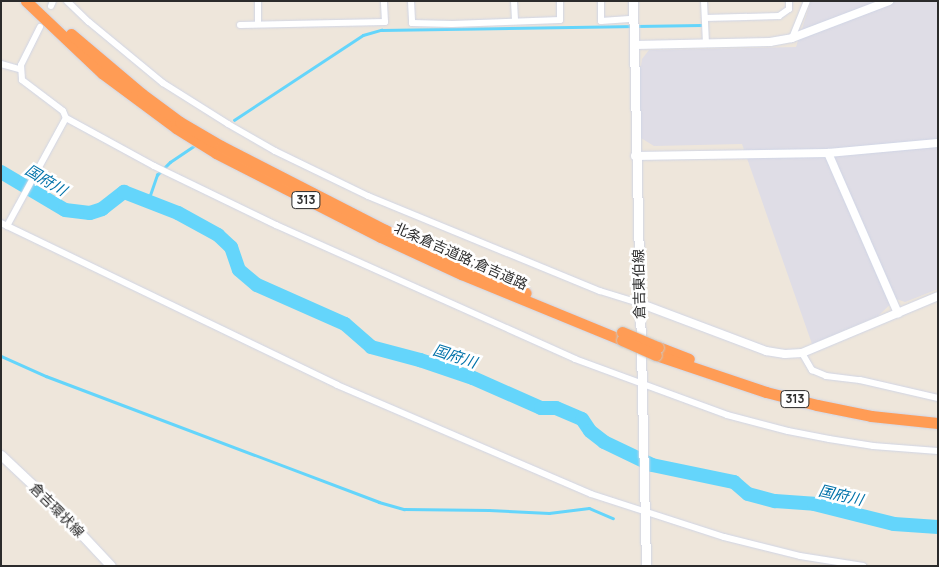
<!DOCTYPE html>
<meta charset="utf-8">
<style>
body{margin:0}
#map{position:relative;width:939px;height:567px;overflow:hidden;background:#eee6db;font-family:Manrope,"Noto Sans JP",sans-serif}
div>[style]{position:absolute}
.industrial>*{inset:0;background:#dfdde6}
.stream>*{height:2.5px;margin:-1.25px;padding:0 1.25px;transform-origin:1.25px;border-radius:1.25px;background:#64d5fb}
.river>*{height:14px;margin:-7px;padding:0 7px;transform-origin:7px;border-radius:7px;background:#64d5fb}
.roads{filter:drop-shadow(0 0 1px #d0d5e5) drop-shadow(0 0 1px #d0d5e5)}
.minor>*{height:6px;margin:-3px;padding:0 3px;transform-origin:3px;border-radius:3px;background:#fff}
.tertiary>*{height:8px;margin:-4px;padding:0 4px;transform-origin:4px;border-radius:4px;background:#fff}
.secondary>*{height:9px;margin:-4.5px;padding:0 4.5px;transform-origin:4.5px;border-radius:4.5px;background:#fff}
.motorway>*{height:11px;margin:-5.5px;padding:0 5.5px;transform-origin:5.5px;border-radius:5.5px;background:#ff9c55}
.bridges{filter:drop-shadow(0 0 1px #c8c8c8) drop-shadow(0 0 1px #c8c8c8)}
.motorway-bridge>*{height:11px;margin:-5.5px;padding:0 5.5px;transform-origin:5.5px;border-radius:5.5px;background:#ff9c55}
span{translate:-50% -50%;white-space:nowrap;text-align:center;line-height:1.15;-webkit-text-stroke:5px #fff;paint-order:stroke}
.shield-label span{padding:1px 4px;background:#fff;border:1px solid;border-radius:4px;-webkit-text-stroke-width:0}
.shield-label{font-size:12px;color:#2b2b2b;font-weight:700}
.street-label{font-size:14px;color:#2b2b2b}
.water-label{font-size:15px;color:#0072a9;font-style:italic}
.frame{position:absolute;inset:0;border:2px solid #2b2b2b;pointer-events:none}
</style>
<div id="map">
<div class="industrial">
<i style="clip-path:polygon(811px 1px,938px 1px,938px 289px,905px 302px,896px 299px,878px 316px,812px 344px,742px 144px,654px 146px,641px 138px,639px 66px,641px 66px,642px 59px,649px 50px,796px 47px)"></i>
</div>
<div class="stream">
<i style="left:234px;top:120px;width:154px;rotate:-33.4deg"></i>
<i style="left:363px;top:35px;width:19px;rotate:-16deg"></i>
<i style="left:381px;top:30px;width:320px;rotate:-0.9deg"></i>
<i style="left:148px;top:201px;width:28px;rotate:-71deg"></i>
<i style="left:157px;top:175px;width:18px;rotate:-45deg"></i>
<i style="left:170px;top:162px;width:29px;rotate:-34deg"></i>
<i style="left:1px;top:356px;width:49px;rotate:24deg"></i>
<i style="left:46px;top:376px;width:356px;rotate:20.7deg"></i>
<i style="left:379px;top:502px;width:26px;rotate:16deg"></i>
<i style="left:404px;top:509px;width:85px;rotate:0.7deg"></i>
<i style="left:489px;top:510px;width:60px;rotate:2.9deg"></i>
<i style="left:549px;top:513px;width:40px;rotate:-7.1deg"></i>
<i style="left:589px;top:508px;width:26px;rotate:23deg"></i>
</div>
<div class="river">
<i style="left:1px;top:172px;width:74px;rotate:30.7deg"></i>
<i style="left:65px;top:210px;width:25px;rotate:7deg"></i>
<i style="left:90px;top:213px;width:13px;rotate:-18deg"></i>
<i style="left:102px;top:209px;width:28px;rotate:-38deg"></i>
<i style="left:124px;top:192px;width:58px;rotate:21.3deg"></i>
<i style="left:178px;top:213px;width:46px;rotate:28.8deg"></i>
<i style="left:218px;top:235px;width:18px;rotate:43deg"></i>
<i style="left:231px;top:247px;width:24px;rotate:71deg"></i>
<i style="left:239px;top:270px;width:23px;rotate:40deg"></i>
<i style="left:257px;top:285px;width:96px;rotate:23.9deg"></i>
<i style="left:345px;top:324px;width:35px;rotate:41deg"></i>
<i style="left:371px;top:347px;width:51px;rotate:14.9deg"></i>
<i style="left:420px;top:360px;width:56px;rotate:18.8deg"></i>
<i style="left:473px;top:378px;width:74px;rotate:23.8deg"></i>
<i style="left:541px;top:408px;width:15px"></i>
<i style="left:556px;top:408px;width:28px;rotate:23deg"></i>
<i style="left:582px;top:419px;width:14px;rotate:56deg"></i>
<i style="left:590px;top:431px;width:18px;rotate:38deg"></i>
<i style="left:604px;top:442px;width:53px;rotate:25.6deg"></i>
<i style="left:652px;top:465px;width:84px;rotate:11.7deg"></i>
<i style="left:734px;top:482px;width:18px;rotate:41deg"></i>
<i style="left:748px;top:494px;width:28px;rotate:15deg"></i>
<i style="left:775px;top:501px;width:39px;rotate:4deg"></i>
<i style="left:814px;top:504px;width:82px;rotate:14deg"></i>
<i style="left:894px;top:524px;width:44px;rotate:3.9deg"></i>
</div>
<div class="roads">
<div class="minor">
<i style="left:67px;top:1px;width:30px;rotate:44deg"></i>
<i style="left:89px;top:22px;width:96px;rotate:39.5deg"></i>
<i style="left:163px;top:83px;width:77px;rotate:32.2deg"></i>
<i style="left:228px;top:124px;width:54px;rotate:29.9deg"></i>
<i style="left:275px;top:151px;width:103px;rotate:25.8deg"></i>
<i style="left:368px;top:196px;width:251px;rotate:22.3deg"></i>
<i style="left:600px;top:291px;width:41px;rotate:17.1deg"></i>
<i style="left:258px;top:1px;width:22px;rotate:90deg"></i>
<i style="left:411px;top:1px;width:22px;rotate:87deg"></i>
<i style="left:412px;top:23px;width:40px;rotate:1.4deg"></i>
<i style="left:452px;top:24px;width:108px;rotate:-2.1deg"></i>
<i style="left:560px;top:20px;width:19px;rotate:-90deg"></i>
<i style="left:514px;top:1px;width:20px;rotate:87deg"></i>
<i style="left:601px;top:1px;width:20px;rotate:90deg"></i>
<i style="left:601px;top:21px;width:32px;rotate:-4deg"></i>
<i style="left:704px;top:1px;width:42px;rotate:87.3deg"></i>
<i style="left:51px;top:6px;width:5px;rotate:-68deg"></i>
<i style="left:705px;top:18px;width:74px;rotate:-1.5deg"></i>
<i style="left:779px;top:16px;width:12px;rotate:-35deg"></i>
<i style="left:789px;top:9px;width:8px;rotate:-90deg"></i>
<i style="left:240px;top:25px;width:145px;rotate:-1.2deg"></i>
<i style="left:385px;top:22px;width:21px;rotate:-93deg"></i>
<i style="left:40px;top:27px;width:42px;rotate:116.6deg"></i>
<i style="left:21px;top:65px;width:15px;rotate:86deg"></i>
<i style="left:22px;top:80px;width:51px;rotate:37.1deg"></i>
<i style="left:63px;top:111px;width:8px;rotate:67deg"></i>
<i style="left:66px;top:118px;width:100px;rotate:28.6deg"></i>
<i style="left:154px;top:166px;width:136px;rotate:25.8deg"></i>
<i style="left:276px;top:225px;width:328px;rotate:24.1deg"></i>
<i style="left:575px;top:359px;width:162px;rotate:20.2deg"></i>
<i style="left:727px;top:415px;width:63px;rotate:14.7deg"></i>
<i style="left:788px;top:431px;width:42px;rotate:11deg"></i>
<i style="left:829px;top:439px;width:45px;rotate:9deg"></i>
<i style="left:873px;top:446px;width:65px;rotate:4.4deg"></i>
<i style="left:792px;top:38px;width:40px;rotate:-68deg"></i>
<i style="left:1px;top:64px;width:19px;rotate:16deg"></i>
<i style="left:1px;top:223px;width:373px;rotate:25.7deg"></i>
<i style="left:337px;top:385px;width:276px;rotate:23.2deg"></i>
<i style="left:591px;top:494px;width:140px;rotate:17.9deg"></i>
<i style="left:724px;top:537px;width:78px;rotate:14deg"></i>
<i style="left:800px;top:556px;width:64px;rotate:9deg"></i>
<i style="left:7px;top:226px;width:123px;rotate:-61.4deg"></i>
<i style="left:802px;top:353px;width:20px;rotate:60deg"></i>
<i style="left:812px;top:370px;width:15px;rotate:23deg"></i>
<i style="left:826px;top:376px;width:34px;rotate:7deg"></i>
<i style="left:860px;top:380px;width:80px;rotate:13deg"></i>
</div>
<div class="tertiary">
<i style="left:635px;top:45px;width:135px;rotate:-1.3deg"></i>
<i style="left:770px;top:42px;width:22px;rotate:-10deg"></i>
<i style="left:792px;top:38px;width:104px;rotate:-20.9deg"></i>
<i style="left:828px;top:153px;width:175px;rotate:66.4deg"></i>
<i style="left:635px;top:156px;width:193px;rotate:-0.9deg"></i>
<i style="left:828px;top:153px;width:110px;rotate:-5.2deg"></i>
<i style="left:639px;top:303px;width:136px;rotate:20.7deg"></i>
<i style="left:766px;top:351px;width:19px;rotate:9deg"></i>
<i style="left:785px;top:354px;width:17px;rotate:-3deg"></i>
<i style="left:802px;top:353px;width:147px;rotate:-22.7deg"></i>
</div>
<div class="secondary">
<i style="left:633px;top:1px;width:565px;rotate:88.68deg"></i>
<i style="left:1px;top:455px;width:73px;rotate:43.3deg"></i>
<i style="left:54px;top:505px;width:83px;rotate:46.9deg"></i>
</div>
<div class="motorway">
<i style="left:26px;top:1px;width:105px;rotate:43.5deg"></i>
<i style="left:102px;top:73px;width:92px;rotate:36.6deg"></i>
<i style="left:176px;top:128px;width:47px;rotate:32deg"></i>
<i style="left:216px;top:153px;width:185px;rotate:27deg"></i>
<i style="left:381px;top:237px;width:88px;rotate:24.8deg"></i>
<i style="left:461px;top:274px;width:174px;rotate:22.3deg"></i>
<i style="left:71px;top:34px;width:93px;rotate:40.2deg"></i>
<i style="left:142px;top:94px;width:47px;rotate:36.4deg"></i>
<i style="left:180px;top:122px;width:48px;rotate:30.3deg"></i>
<i style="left:221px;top:146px;width:184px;rotate:27.1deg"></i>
<i style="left:385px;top:230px;width:154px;rotate:24.1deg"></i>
<i style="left:658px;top:347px;width:33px;rotate:21deg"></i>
<i style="left:656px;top:355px;width:116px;rotate:18.6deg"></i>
<i style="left:766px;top:392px;width:53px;rotate:14.3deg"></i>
<i style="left:817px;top:405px;width:55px;rotate:11.5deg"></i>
<i style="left:871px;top:416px;width:67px;rotate:6deg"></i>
</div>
</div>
<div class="bridges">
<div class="motorway-bridge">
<i style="left:622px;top:332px;width:39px;rotate:23deg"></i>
<i style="left:622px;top:340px;width:37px;rotate:24deg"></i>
</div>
</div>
<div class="shield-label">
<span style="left:306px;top:200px">313</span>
<span style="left:795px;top:399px">313</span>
</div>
<div class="street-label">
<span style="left:461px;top:256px;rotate:24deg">北条倉吉道路;倉吉道路</span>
<span style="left:639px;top:284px;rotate:-91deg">倉吉東伯線</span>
<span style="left:57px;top:510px;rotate:45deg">倉吉環状線</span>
</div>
<div class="water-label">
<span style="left:46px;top:180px;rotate:31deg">国府川</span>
<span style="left:455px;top:356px;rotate:18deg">国府川</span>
<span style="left:841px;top:495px;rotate:13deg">国府川</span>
</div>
<div class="frame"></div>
</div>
